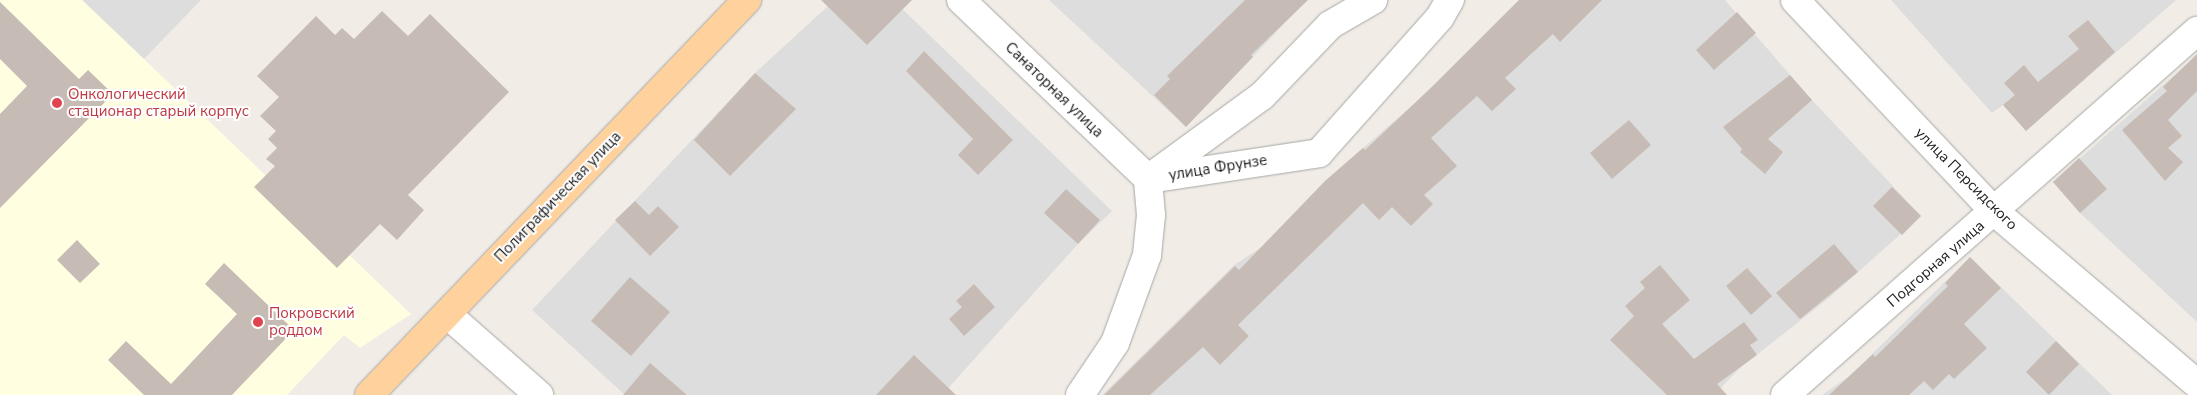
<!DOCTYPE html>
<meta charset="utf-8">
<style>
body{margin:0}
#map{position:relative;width:2197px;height:395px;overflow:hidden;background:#f1ede6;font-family:"Nunito Sans",sans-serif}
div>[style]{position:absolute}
.residential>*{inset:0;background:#dedddd}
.education>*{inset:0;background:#fffee1}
.building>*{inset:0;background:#c6bcb5}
.roads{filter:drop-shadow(0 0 1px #a7a7a7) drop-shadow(0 0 1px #a7a7a7)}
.minor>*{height:28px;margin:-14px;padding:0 14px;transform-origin:14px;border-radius:14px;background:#fff}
.major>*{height:28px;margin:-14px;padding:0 14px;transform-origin:14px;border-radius:14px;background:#ffd19d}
.dots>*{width:14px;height:14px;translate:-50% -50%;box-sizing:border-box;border:2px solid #fff;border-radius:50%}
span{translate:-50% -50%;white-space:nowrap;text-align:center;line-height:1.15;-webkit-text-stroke:4px #fff;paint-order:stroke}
.street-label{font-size:15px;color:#202020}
.health-label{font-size:15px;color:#be3a42}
.left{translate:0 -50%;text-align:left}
</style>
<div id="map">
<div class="residential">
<i style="clip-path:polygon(82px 0,201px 0,144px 59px)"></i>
<i style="clip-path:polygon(893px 0,1112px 211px,1078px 244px,942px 395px,625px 395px,532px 310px,755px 73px,828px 6px)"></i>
<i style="clip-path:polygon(1049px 0,1307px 0,1186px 127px)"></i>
<i style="clip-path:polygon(1519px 0,1725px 0,1812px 100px,1921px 216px,1829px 298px,1740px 368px,1714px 395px,1102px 395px,1234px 265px,1265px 245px,1325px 181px,1415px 103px)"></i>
<i style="clip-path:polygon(1891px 0,2176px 0,2026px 131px,2003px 105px,1992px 113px)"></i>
<i style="clip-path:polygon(2197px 55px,2197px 322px,2080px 213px,2053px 182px)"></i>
<i style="clip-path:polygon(1970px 257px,2112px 395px,1822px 395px,1851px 375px)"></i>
</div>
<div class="education">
<i style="clip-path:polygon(0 0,82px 0,411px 314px,360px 348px,344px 335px,287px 395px,0 395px)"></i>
</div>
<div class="building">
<i style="clip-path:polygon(821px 0,912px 0,867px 45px)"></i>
<i style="clip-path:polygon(1245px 0,1308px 0,1251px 55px,1253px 57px,1186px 127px,1154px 95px,1170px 79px,1167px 76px)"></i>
<i style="clip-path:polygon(1519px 0,1602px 0,1560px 42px,1553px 34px,1505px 78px,1516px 89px,1492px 111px,1477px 96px,1431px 138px,1457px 166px,1424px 195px,1433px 204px,1411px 226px,1392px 207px,1379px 220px,1363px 203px,1238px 325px,1249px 336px,1220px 365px,1203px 347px,1150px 395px,1104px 395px,1235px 266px,1239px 270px,1325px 181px,1363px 148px,1365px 150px,1435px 84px)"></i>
<i style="clip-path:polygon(0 2px,79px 79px,88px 70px,113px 94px,0 208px,0 114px,27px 86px,0 59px)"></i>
<i style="clip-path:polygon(382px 11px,408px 36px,430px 14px,509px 92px,408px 195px,424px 210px,397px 240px,380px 224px,337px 268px,254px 187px,275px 166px,266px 159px,277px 148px,268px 139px,276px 131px,260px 116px,279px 97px,257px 76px,316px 16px,335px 35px,342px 28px,354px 39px)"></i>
<i style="clip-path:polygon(1737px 12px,1756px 33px,1714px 70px,1696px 50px)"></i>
<i style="clip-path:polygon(2088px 20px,2115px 52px,2026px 131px,2003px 105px,2015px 95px,2004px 83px,2024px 65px,2038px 82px,2079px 49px,2068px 36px)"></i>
<i style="clip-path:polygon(924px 51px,1013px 140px,978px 175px,958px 155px,973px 139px,906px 71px)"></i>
<i style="clip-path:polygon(2197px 54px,2197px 91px,2168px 120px,2182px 136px,2168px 148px,2183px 162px,2165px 181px,2122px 130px,2167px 91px,2163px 87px)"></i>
<i style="clip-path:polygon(755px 73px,796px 109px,730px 176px,694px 140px)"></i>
<i style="clip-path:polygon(1790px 75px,1812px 100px,1768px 139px,1783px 152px,1765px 174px,1740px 152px,1742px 149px,1723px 127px)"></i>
<i style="clip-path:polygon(1629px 120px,1651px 145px,1612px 179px,1590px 153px)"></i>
<i style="clip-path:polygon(2079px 158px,2107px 189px,2080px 213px,2053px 182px)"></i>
<i style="clip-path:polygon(1892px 187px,1921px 216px,1902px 235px,1873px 206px)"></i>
<i style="clip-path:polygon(1066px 189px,1100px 220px,1078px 244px,1044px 213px)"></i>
<i style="clip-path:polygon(635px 201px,649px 215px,658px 206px,679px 227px,650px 256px,615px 220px)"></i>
<i style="clip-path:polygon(77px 240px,100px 264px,80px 283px,57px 260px)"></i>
<i style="clip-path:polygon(1834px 244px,1858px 272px,1800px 319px,1776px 293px)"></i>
<i style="clip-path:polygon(1970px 257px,2001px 288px,1964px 324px,1987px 348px,1954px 379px,1949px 374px,1933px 390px,1924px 381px,1909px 395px,1829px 395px,1873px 354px,1875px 357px,1948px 286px,1945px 283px)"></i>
<i style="clip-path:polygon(224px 263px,294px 330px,232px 395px,144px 395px,108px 360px,126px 341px,171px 384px,237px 314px,205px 284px)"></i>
<i style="clip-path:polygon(1660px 265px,1690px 300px,1662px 324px,1694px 359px,1744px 322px,1758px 340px,1750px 345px,1757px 355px,1717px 384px,1727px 395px,1667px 395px,1610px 340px,1634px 316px,1625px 306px,1645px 288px,1640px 282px)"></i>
<i style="clip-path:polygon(1747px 268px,1772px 296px,1751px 315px,1726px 286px)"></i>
<i style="clip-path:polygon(630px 277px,670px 312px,631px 356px,591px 321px)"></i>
<i style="clip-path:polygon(974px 284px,995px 307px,964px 336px,949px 319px,962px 307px,956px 301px)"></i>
<i style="clip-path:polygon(2056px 341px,2079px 364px,2049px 395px,2026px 372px)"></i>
<i style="clip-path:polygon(914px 355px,956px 395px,876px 395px)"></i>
<i style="clip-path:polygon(650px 363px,687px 395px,623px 395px)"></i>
</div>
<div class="roads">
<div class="minor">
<i style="left:961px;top:0;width:259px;rotate:43.7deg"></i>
<i style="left:1148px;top:179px;width:141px;rotate:-36.1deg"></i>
<i style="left:1262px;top:96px;width:98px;rotate:-46.2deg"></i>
<i style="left:1330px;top:25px;width:50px;rotate:-30.2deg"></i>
<i style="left:1795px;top:0;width:291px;rotate:46.7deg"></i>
<i style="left:1995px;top:212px;width:265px;rotate:40.4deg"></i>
<i style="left:447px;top:314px;width:123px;rotate:41.4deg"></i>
<i style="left:1080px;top:395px;width:63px;rotate:-56.1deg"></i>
<i style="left:1115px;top:343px;width:94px;rotate:-70deg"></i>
<i style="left:1147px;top:255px;width:40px;rotate:-84.3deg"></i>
<i style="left:1151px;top:215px;width:36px;rotate:-95deg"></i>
<i style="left:1148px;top:179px;width:173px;rotate:-8.6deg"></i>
<i style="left:1319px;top:153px;width:182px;rotate:-48.3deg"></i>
<i style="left:1440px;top:17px;width:20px;rotate:-60deg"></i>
<i style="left:1785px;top:395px;width:550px;rotate:-41.46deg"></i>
</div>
<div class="major">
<i style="left:369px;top:395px;width:547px;rotate:-46.26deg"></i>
</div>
</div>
<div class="dots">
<i style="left:57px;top:103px;background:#e0444e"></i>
<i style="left:258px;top:322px;background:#e0444e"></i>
</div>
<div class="street-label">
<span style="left:1054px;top:90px;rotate:44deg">Санаторная улица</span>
<span style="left:1218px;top:168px;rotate:-9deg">улица Фрунзе</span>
<span style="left:1966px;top:179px;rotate:45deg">улица Персидского</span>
<span style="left:558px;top:197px;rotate:-46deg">Полиграфическая улица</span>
<span style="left:1936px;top:264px;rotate:-41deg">Подгорная улица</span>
</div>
<div class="health-label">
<span class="left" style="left:68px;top:103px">Онкологический<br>стационар старый корпус</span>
<span class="left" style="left:269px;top:322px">Покровский<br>роддом</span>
</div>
</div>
